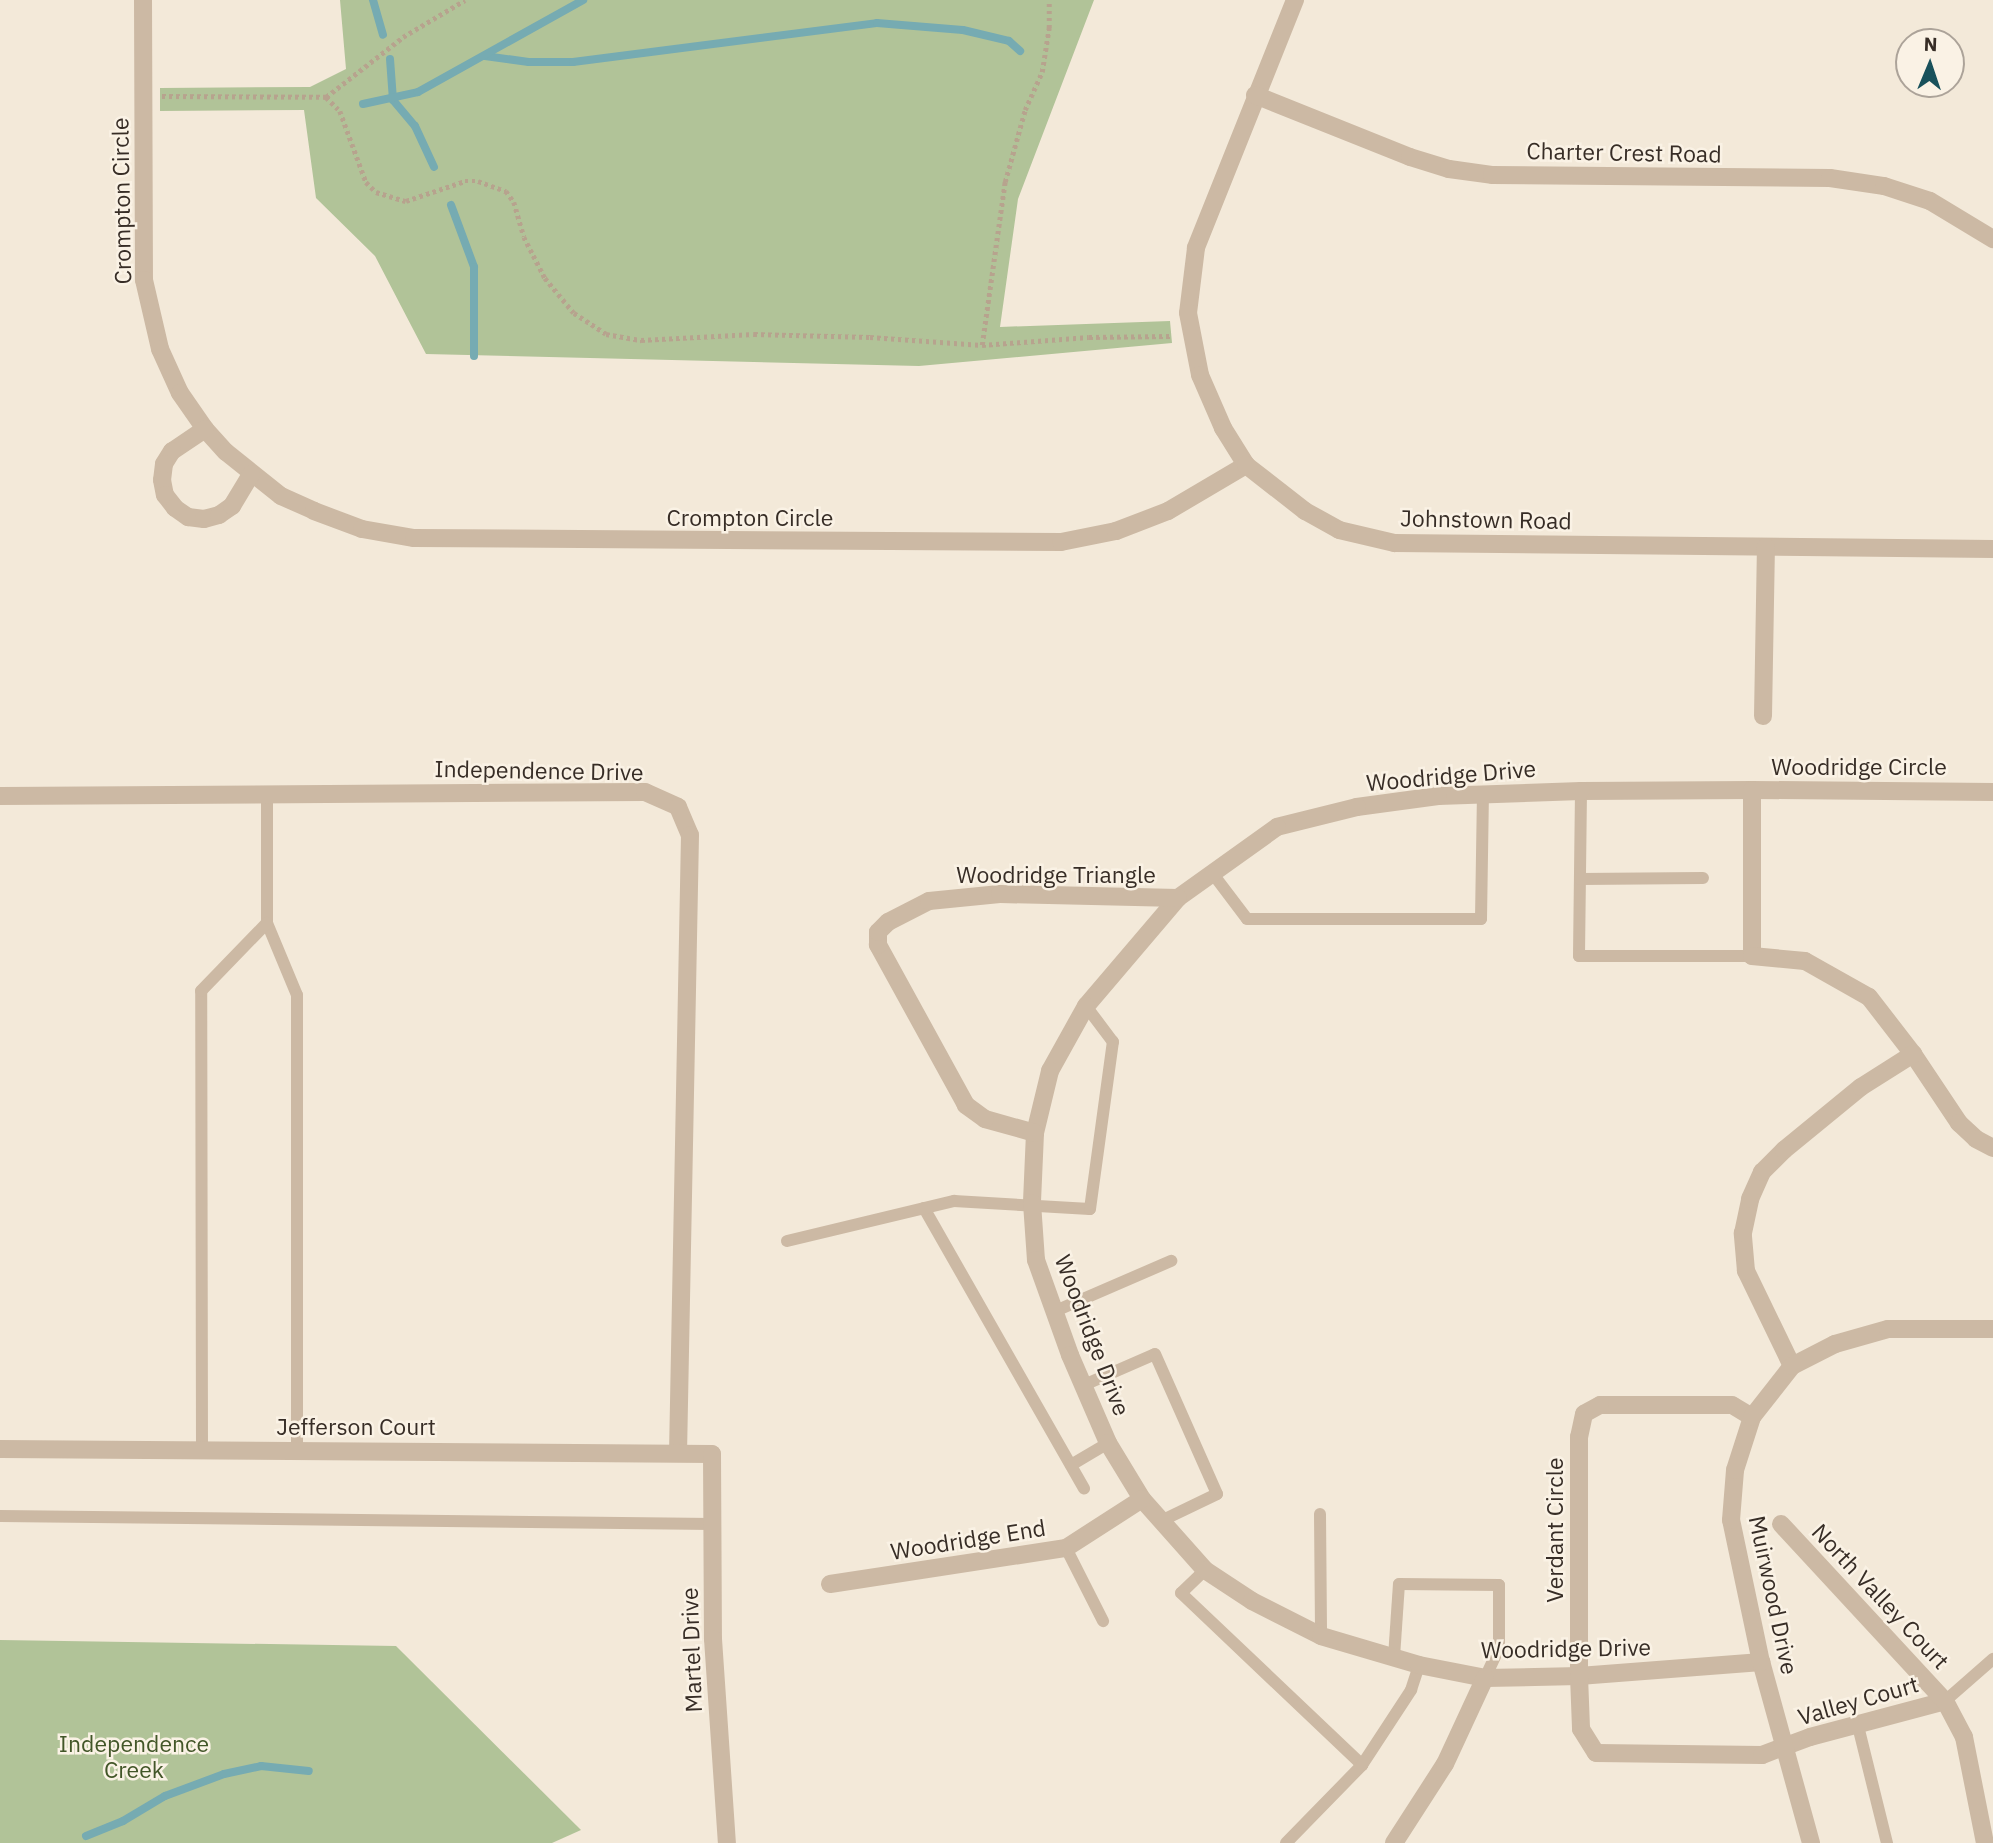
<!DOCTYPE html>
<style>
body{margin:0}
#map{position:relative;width:1993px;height:1843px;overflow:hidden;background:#f3e9d9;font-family:"IBM Plex Sans",sans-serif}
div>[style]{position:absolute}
.green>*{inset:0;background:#b1c398}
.stream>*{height:8px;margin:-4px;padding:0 4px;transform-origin:4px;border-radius:4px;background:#76abb2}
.path>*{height:4.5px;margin-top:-2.25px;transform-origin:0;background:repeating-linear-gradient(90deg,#b7a38e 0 3.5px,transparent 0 7px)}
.service>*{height:12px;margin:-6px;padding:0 6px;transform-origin:6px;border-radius:6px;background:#ccb9a4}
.minor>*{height:18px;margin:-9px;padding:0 9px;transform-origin:9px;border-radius:9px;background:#ccb9a4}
span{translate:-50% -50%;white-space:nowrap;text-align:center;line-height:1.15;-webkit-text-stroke:5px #faf2e5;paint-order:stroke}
.street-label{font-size:23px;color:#372d26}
.park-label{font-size:23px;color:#425628}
.north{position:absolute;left:1895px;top:28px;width:70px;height:70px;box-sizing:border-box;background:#faf2e5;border:2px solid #aca399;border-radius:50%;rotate:2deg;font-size:19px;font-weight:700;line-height:28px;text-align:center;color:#372d26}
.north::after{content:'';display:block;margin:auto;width:24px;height:32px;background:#19515b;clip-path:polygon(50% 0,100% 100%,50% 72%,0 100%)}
</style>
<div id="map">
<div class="green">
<i style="clip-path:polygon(340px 0,1094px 0,1018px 199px,1000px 327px,1170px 321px,1172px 343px,919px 366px,426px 354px,375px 256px,316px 198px,304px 110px,160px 111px,160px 88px,310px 87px,346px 69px)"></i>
<i style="clip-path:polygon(0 1640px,396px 1646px,581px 1830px,552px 1843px,0 1843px)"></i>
</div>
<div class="stream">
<i style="left:373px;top:0;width:36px;rotate:74deg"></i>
<i style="left:485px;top:56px;width:44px;rotate:7.8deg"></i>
<i style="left:529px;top:62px;width:44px"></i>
<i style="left:573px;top:62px;width:306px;rotate:-7.3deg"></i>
<i style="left:877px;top:23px;width:86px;rotate:4.7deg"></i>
<i style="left:963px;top:30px;width:47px;rotate:13.4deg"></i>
<i style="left:1009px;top:41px;width:15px;rotate:42deg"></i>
<i style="left:390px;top:59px;width:41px;rotate:85.8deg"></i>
<i style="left:393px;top:100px;width:34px;rotate:50deg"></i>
<i style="left:415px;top:126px;width:45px;rotate:65.1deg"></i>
<i style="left:363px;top:104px;width:56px;rotate:-12.3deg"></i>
<i style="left:418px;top:92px;width:189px;rotate:-29.1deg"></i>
<i style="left:451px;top:205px;width:66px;rotate:69.6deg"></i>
<i style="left:474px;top:267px;width:89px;rotate:90deg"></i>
<i style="left:86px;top:1836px;width:40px;rotate:-22deg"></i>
<i style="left:123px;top:1821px;width:49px;rotate:-30.8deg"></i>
<i style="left:165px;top:1796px;width:63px;rotate:-20.4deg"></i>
<i style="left:224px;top:1774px;width:38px;rotate:-12deg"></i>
<i style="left:261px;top:1766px;width:48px;rotate:5.9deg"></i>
</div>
<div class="path">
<i style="left:162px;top:96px;width:164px;rotate:0.3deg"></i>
<i style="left:326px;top:97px;width:98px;rotate:-37.9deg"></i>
<i style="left:403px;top:37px;width:72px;rotate:-30.8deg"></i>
<i style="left:326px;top:97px;width:20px;rotate:45deg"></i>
<i style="left:340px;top:111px;width:76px;rotate:69.9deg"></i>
<i style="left:366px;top:182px;width:14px;rotate:45deg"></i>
<i style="left:376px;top:192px;width:31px;rotate:17deg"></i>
<i style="left:406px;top:201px;width:62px;rotate:-18.7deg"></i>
<i style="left:465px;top:181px;width:13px"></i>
<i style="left:478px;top:181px;width:30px;rotate:20deg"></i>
<i style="left:506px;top:191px;width:14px;rotate:54deg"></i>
<i style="left:514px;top:202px;width:36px;rotate:74deg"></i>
<i style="left:524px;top:237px;width:46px;rotate:62.9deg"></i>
<i style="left:545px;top:278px;width:45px;rotate:50.4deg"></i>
<i style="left:574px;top:313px;width:38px;rotate:33deg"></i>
<i style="left:606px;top:334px;width:36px;rotate:10deg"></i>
<i style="left:641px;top:340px;width:113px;rotate:-3deg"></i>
<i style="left:754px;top:334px;width:116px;rotate:1.5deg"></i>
<i style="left:870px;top:337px;width:112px;rotate:4.1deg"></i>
<i style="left:982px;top:345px;width:107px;rotate:-4.3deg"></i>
<i style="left:1089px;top:337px;width:81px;rotate:-0.7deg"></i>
<i style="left:982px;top:345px;width:165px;rotate:-82deg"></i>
<i style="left:1005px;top:182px;width:75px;rotate:-74.5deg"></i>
<i style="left:1025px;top:110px;width:42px;rotate:-65.9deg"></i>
<i style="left:1042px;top:72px;width:45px;rotate:-81deg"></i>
<i style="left:1049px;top:28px;width:28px;rotate:-90deg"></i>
</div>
<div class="service">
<i style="left:1581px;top:791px;width:165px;rotate:90.7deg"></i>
<i style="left:1579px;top:956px;width:173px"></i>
<i style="left:267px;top:793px;width:130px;rotate:90deg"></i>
<i style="left:267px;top:923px;width:78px;rotate:67.4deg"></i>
<i style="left:297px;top:995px;width:455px;rotate:90deg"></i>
<i style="left:1213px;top:874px;width:56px;rotate:52.9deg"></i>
<i style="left:1247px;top:919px;width:234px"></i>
<i style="left:1481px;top:919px;width:125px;rotate:-89.1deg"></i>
<i style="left:1580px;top:879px;width:123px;rotate:-0.5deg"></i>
<i style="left:924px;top:1208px;width:323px;rotate:60.3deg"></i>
<i style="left:787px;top:1241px;width:172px;rotate:-13.5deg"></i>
<i style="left:954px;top:1201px;width:136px;rotate:3.4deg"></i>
<i style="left:1090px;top:1209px;width:169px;rotate:-82.2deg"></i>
<i style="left:1113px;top:1042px;width:45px;rotate:-126.9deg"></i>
<i style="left:1053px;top:1312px;width:129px;rotate:-23.4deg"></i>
<i style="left:1084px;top:1385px;width:77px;rotate:-23.6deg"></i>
<i style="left:1155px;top:1354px;width:153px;rotate:66.1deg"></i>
<i style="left:1217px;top:1494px;width:62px;rotate:154.3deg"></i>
<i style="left:202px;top:1450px;width:459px;rotate:-90.1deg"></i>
<i style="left:201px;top:991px;width:95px;rotate:-45.9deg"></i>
<i style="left:1071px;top:1465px;width:43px;rotate:-30.7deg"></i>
<i style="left:1320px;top:1514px;width:122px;rotate:89.5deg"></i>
<i style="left:0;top:1516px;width:713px;rotate:0.64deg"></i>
<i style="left:1066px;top:1548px;width:82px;rotate:63.1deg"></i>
<i style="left:1205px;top:1570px;width:33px;rotate:136deg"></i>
<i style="left:1181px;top:1593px;width:250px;rotate:43.5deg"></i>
<i style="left:1394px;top:1657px;width:73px;rotate:-86.1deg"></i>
<i style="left:1399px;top:1584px;width:100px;rotate:0.6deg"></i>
<i style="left:1499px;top:1585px;width:63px;rotate:90deg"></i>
<i style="left:1499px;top:1648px;width:33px;rotate:115deg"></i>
<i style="left:1945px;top:1701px;width:64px;rotate:-41.2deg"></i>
<i style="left:1858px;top:1726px;width:121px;rotate:76.1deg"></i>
<i style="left:1286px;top:1843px;width:109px;rotate:-45.7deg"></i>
<i style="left:1362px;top:1765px;width:90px;rotate:-56.8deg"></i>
<i style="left:1411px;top:1690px;width:26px;rotate:-72deg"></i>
</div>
<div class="minor">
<i style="left:143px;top:0;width:280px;rotate:89.8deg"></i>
<i style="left:144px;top:280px;width:71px;rotate:76.9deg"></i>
<i style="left:160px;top:349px;width:48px;rotate:65.6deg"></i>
<i style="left:180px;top:393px;width:44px;rotate:55.2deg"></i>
<i style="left:205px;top:429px;width:31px;rotate:48deg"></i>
<i style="left:226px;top:452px;width:70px;rotate:38.7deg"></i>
<i style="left:281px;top:496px;width:36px;rotate:24deg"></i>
<i style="left:314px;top:511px;width:51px;rotate:20.6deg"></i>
<i style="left:362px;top:529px;width:53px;rotate:9.8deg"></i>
<i style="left:414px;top:538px;width:647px;rotate:0.35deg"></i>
<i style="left:1061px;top:542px;width:56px;rotate:-11.3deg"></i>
<i style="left:1116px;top:531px;width:56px;rotate:-21deg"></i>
<i style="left:1168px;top:511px;width:91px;rotate:-30.5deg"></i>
<i style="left:1295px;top:0;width:267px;rotate:111.8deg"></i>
<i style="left:1196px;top:248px;width:65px;rotate:97deg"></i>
<i style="left:1188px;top:313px;width:63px;rotate:79deg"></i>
<i style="left:1200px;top:375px;width:58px;rotate:66.5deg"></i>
<i style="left:1223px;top:428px;width:44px;rotate:58.1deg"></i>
<i style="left:1246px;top:465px;width:75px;rotate:37.9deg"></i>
<i style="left:1305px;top:511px;width:39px;rotate:29deg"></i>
<i style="left:1339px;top:530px;width:57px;rotate:13.3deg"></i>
<i style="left:1394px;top:543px;width:599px;rotate:0.57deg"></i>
<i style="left:1255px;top:95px;width:167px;rotate:21.8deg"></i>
<i style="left:1410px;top:157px;width:41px;rotate:17.1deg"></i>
<i style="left:1449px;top:169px;width:43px;rotate:7.9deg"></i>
<i style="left:1492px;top:175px;width:338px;rotate:0.5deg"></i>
<i style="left:1830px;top:178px;width:55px;rotate:8.4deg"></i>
<i style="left:1884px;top:186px;width:48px;rotate:18.1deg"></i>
<i style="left:1930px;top:201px;width:74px;rotate:31.1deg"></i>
<i style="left:205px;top:429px;width:40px;rotate:146deg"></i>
<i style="left:172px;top:451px;width:15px;rotate:122deg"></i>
<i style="left:164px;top:464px;width:16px;rotate:97deg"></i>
<i style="left:162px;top:480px;width:15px;rotate:79deg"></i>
<i style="left:165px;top:495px;width:16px;rotate:52deg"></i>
<i style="left:175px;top:508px;width:16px;rotate:35deg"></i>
<i style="left:188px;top:517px;width:16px;rotate:7deg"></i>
<i style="left:204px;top:519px;width:16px;rotate:-15deg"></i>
<i style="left:219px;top:515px;width:16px;rotate:-35deg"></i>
<i style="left:232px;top:506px;width:37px;rotate:-59deg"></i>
<i style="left:1763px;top:716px;width:169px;rotate:-89deg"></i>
<i style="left:1752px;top:790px;width:171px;rotate:179.7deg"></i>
<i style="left:1581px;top:791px;width:143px;rotate:178deg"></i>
<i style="left:1438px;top:796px;width:82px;rotate:172.3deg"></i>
<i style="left:1357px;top:807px;width:82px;rotate:166deg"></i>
<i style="left:1277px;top:827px;width:122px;rotate:144.4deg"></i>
<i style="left:1178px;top:898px;width:142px;rotate:130.4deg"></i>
<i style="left:1086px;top:1006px;width:74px;rotate:119deg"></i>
<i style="left:1050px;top:1071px;width:64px;rotate:103.6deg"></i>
<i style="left:1035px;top:1133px;width:70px;rotate:92.5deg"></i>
<i style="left:1032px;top:1203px;width:57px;rotate:86deg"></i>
<i style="left:1036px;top:1260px;width:101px;rotate:70.3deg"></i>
<i style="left:1070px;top:1355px;width:96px;rotate:66.6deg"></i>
<i style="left:1108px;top:1443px;width:66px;rotate:58.7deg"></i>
<i style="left:1142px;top:1499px;width:95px;rotate:48.4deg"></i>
<i style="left:1205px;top:1570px;width:56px;rotate:33.4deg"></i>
<i style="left:1252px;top:1601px;width:77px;rotate:26.9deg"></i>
<i style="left:1321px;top:1636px;width:102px;rotate:16.5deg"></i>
<i style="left:1419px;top:1665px;width:67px;rotate:11.1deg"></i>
<i style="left:1485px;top:1678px;width:94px;rotate:-1.2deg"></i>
<i style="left:1579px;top:1676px;width:183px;rotate:-4.4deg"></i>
<i style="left:1993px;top:792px;width:241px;rotate:-179.5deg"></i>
<i style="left:1752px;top:790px;width:166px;rotate:90deg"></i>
<i style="left:1752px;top:956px;width:53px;rotate:5.4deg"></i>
<i style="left:1805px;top:961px;width:73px;rotate:29.4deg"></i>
<i style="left:1869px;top:997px;width:72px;rotate:52.3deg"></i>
<i style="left:1913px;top:1054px;width:83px;rotate:56.3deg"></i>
<i style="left:1959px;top:1123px;width:23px;rotate:43deg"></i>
<i style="left:1976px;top:1139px;width:19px;rotate:28deg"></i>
<i style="left:0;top:796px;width:645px;rotate:-0.36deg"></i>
<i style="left:645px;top:792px;width:36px;rotate:24deg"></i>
<i style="left:678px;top:807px;width:30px;rotate:67deg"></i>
<i style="left:690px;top:835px;width:618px;rotate:91.11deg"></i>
<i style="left:1035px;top:1133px;width:52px;rotate:-164.4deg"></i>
<i style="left:985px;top:1119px;width:24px;rotate:-144deg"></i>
<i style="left:966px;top:1105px;width:183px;rotate:-118.8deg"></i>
<i style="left:878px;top:945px;width:13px;rotate:-90deg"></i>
<i style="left:878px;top:932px;width:14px;rotate:-45deg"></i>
<i style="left:888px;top:922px;width:46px;rotate:-27.1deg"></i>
<i style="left:929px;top:901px;width:71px;rotate:-5.6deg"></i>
<i style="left:1000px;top:894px;width:178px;rotate:1.3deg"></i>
<i style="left:1792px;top:1366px;width:106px;rotate:-115.8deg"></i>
<i style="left:1746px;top:1271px;width:38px;rotate:-95deg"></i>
<i style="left:1743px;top:1233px;width:35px;rotate:-78deg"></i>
<i style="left:1750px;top:1199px;width:30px;rotate:-66deg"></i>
<i style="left:1762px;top:1172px;width:31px;rotate:-45deg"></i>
<i style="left:1784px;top:1150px;width:99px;rotate:-39.3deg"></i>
<i style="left:1861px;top:1087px;width:62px;rotate:-32.4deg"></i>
<i style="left:1752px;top:1417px;width:23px;rotate:-149deg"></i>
<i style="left:1732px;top:1405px;width:132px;rotate:180deg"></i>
<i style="left:1600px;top:1405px;width:18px;rotate:151deg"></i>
<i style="left:1584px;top:1414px;width:24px;rotate:102deg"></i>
<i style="left:1579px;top:1437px;width:239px;rotate:90deg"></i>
<i style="left:1579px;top:1676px;width:53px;rotate:87.8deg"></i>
<i style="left:1581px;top:1729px;width:28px;rotate:58deg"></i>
<i style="left:1596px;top:1753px;width:166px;rotate:0.7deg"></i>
<i style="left:1762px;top:1755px;width:51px;rotate:-20.6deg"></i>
<i style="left:1810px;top:1737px;width:140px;rotate:-14.9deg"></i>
<i style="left:0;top:1449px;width:712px;rotate:0.4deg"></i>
<i style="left:712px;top:1454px;width:185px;rotate:89.7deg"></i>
<i style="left:713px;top:1639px;width:204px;rotate:86.1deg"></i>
<i style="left:1781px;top:1524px;width:241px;rotate:47.2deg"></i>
<i style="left:1945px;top:1701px;width:41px;rotate:62.2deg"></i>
<i style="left:1964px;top:1737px;width:108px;rotate:78.8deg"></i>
<i style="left:830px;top:1584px;width:239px;rotate:-8.7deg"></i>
<i style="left:1066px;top:1548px;width:90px;rotate:-32.8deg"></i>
<i style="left:1394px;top:1843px;width:94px;rotate:-57.2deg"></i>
<i style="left:1445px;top:1764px;width:95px;rotate:-65.1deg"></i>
<i style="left:1811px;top:1843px;width:188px;rotate:-105.4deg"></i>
<i style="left:1761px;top:1662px;width:145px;rotate:-101.9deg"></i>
<i style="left:1731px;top:1520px;width:50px;rotate:-85.4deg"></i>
<i style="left:1735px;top:1470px;width:56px;rotate:-72.2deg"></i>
<i style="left:1752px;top:1417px;width:65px;rotate:-51.9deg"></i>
<i style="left:1792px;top:1366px;width:48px;rotate:-27.1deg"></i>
<i style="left:1835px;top:1344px;width:55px;rotate:-15.8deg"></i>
<i style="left:1888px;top:1329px;width:105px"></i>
</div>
<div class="street-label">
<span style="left:1624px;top:152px;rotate:1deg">Charter Crest Road</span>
<span style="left:121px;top:201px;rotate:-91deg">Crompton Circle</span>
<span style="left:750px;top:517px">Crompton Circle</span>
<span style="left:1486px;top:519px;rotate:1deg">Johnstown Road</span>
<span style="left:1859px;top:766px">Woodridge Circle</span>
<span style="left:539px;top:770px;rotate:1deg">Independence Drive</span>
<span style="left:1451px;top:775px;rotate:-5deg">Woodridge Drive</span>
<span style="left:1056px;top:874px">Woodridge Triangle</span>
<span style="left:1093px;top:1335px;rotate:69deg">Woodridge Drive</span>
<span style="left:356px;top:1426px">Jefferson Court</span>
<span style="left:1554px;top:1530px;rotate:-90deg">Verdant Circle</span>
<span style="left:968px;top:1539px;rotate:-9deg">Woodridge End</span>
<span style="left:1774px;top:1595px;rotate:78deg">Muirwood Drive</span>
<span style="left:1881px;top:1596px;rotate:47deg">North Valley Court</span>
<span style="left:1566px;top:1648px;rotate:-1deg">Woodridge Drive</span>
<span style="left:691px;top:1650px;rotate:-92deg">Martel Drive</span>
<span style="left:1858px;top:1700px;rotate:-16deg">Valley Court</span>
</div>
<div class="park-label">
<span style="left:134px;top:1756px">Independence<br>Creek</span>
</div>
<div class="north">N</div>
</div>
